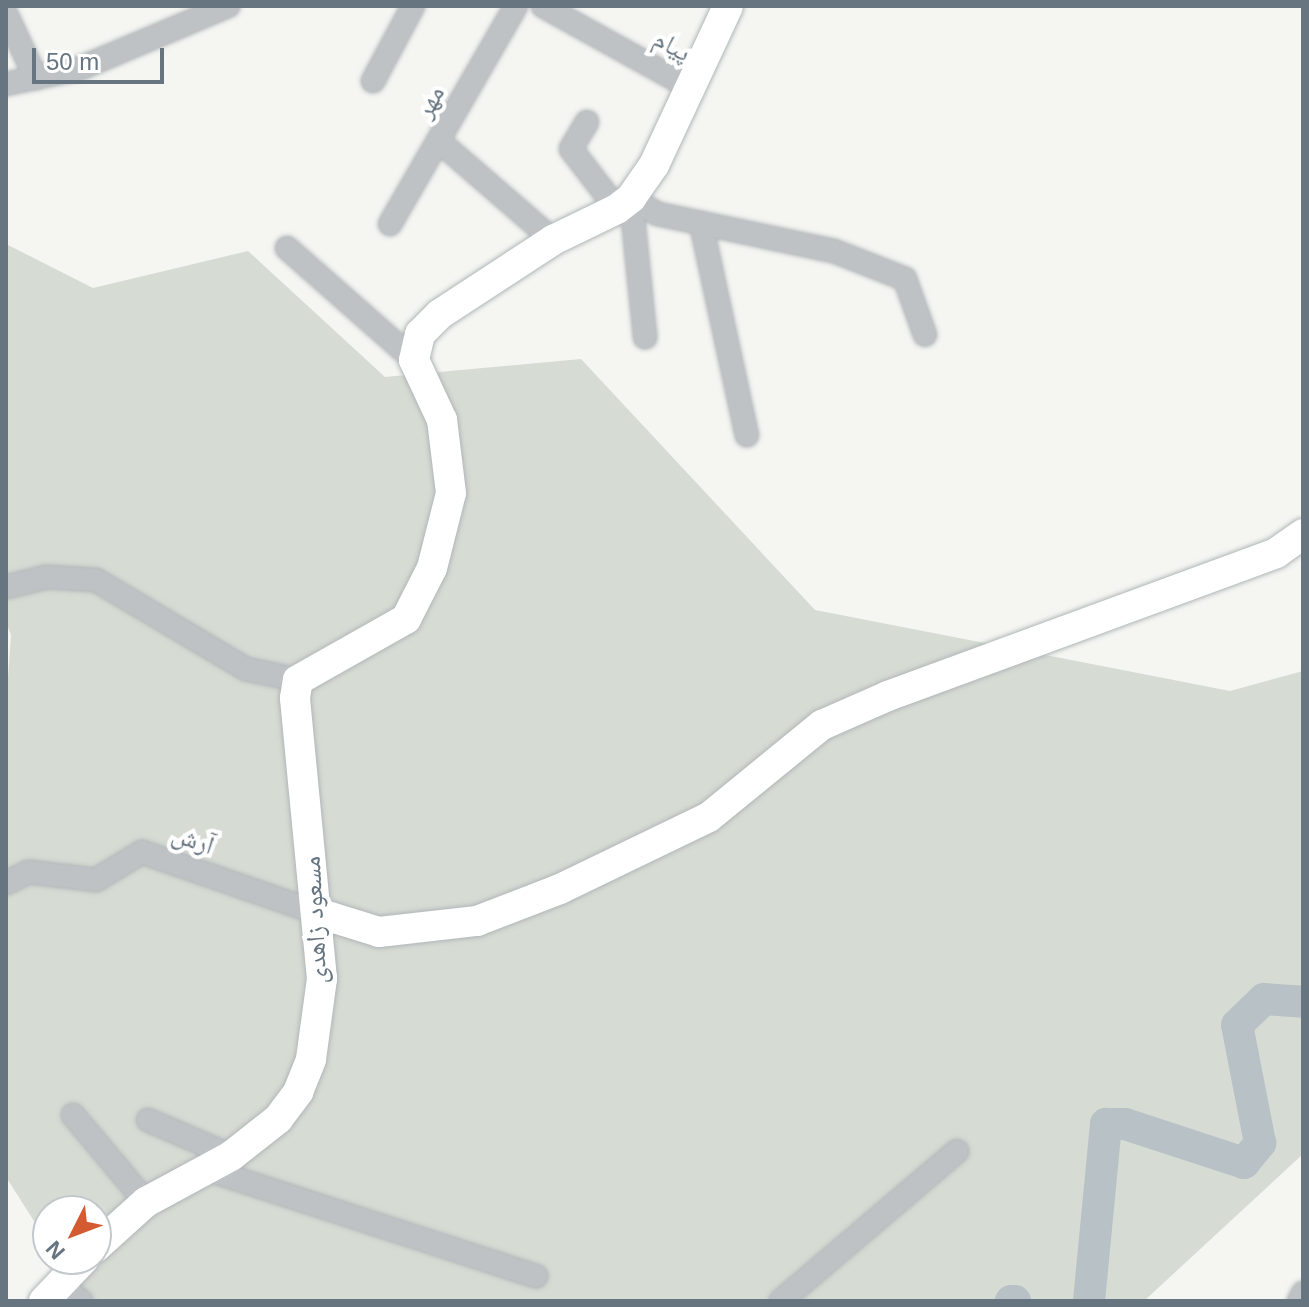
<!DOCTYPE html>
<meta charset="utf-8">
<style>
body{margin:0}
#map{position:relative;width:1309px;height:1307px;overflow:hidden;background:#f5f5f2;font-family:Helvetica,"Noto Naskh Arabic",sans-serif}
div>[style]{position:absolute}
.green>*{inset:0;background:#d6dbd3}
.river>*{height:32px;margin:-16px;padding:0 16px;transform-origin:16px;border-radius:16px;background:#b7c1c6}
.roads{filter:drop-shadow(0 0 2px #b1b6b9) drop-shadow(0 0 2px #b1b6b9)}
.street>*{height:22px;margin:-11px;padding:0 11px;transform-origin:11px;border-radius:11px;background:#bec2c5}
.secondary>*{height:30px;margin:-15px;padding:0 15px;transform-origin:15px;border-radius:15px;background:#fff}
span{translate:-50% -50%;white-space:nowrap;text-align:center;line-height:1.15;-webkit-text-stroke:8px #fff;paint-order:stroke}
.street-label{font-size:26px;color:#667580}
.frame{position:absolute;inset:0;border:8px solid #667580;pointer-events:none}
.north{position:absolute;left:32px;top:1195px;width:80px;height:80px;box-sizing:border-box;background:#fff;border:2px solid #c2c8cc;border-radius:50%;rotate:228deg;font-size:22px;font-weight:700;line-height:32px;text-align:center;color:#667580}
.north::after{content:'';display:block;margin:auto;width:28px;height:36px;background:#d45a32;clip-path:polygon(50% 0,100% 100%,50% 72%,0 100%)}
.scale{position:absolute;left:32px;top:48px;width:132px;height:36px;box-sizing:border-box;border:4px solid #667580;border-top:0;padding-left:10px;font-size:24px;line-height:28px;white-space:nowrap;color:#667580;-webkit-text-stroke:6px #fff;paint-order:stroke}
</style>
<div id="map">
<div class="green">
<i style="clip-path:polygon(6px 244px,93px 288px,248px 251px,385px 377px,581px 359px,815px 610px,1230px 691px,1303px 671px,1303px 1154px,1144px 1301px,85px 1301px,58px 1259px,96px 1259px,96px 1211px,48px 1211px,48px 1243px,6px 1177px,6px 706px,11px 635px,6px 622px)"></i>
</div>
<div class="river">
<i style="left:1011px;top:1301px;width:4px"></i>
<i style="left:1089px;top:1301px;width:178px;rotate:-84.5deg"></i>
<i style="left:1106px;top:1124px;width:19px"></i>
<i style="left:1125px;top:1124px;width:125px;rotate:18.1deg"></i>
<i style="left:1244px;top:1163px;width:26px;rotate:-51deg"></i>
<i style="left:1260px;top:1143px;width:120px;rotate:-101deg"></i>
<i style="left:1237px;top:1025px;width:37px;rotate:-44deg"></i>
<i style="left:1264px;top:999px;width:39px;rotate:4deg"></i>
</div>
<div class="roads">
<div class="street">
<i style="left:543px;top:6px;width:167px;rotate:29deg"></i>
<i style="left:6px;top:14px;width:71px;rotate:64.9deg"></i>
<i style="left:373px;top:81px;width:85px;rotate:-61.9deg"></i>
<i style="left:6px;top:84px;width:77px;rotate:-12deg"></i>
<i style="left:81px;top:68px;width:160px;rotate:-22.9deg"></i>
<i style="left:587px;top:122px;width:31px;rotate:121deg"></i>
<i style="left:571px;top:149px;width:76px;rotate:52.5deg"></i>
<i style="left:440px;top:142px;width:150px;rotate:40.9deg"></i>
<i style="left:631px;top:198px;width:31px;rotate:31deg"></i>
<i style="left:658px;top:214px;width:180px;rotate:11.9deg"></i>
<i style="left:834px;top:251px;width:76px;rotate:21.5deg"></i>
<i style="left:905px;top:279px;width:59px;rotate:70.3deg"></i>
<i style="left:631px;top:198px;width:140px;rotate:84.2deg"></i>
<i style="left:701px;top:223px;width:217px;rotate:77.8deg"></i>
<i style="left:390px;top:224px;width:252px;rotate:-60deg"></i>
<i style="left:287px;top:248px;width:169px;rotate:41.4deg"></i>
<i style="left:6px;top:587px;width:42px;rotate:-13.7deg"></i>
<i style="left:47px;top:577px;width:49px;rotate:3.5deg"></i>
<i style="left:96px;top:580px;width:174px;rotate:30.7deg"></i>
<i style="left:246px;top:669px;width:53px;rotate:11.9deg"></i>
<i style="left:6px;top:883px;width:25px;rotate:-26deg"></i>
<i style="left:29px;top:872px;width:67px;rotate:6.8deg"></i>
<i style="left:96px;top:880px;width:54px;rotate:-31.3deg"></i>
<i style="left:142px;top:852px;width:186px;rotate:19.1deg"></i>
<i style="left:73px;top:1115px;width:114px;rotate:50deg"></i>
<i style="left:148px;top:1120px;width:90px;rotate:23.4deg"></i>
<i style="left:206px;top:1169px;width:347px;rotate:18deg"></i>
<i style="left:59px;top:1284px;width:28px;rotate:38deg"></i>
<i style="left:781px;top:1301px;width:231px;rotate:-40.4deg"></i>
<i style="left:1299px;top:1301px;width:9px;rotate:-63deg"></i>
</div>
<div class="secondary">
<i style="left:318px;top:913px;width:64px;rotate:17.3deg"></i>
<i style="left:379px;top:932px;width:99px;rotate:-6.4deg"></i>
<i style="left:477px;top:921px;width:89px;rotate:-21.1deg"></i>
<i style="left:560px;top:889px;width:165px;rotate:-25.8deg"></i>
<i style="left:709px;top:817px;width:146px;rotate:-39.2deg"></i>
<i style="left:822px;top:725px;width:72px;rotate:-23.7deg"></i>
<i style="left:888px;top:696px;width:414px;rotate:-20.2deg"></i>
<i style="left:1276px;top:553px;width:33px;rotate:-35deg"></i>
<i style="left:96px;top:1247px;width:67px;rotate:-42deg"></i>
<i style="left:146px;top:1202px;width:97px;rotate:-28.4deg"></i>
<i style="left:231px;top:1156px;width:60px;rotate:-38.2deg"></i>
<i style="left:278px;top:1119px;width:34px;rotate:-53deg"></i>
<i style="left:298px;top:1092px;width:35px;rotate:-68deg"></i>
<i style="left:311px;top:1059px;width:81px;rotate:-82.2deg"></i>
<i style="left:322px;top:979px;width:282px;rotate:-95.5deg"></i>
<i style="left:295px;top:698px;width:18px;rotate:-81deg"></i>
<i style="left:298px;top:680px;width:124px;rotate:-29.5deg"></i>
<i style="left:406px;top:619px;width:57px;rotate:-63deg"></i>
<i style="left:432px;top:568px;width:77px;rotate:-75.8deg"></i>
<i style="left:451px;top:493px;width:74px;rotate:-97deg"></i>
<i style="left:442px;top:420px;width:66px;rotate:-115deg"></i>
<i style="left:414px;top:360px;width:27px;rotate:-77deg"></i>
<i style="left:420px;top:334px;width:28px;rotate:-45deg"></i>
<i style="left:440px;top:314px;width:135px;rotate:-33.2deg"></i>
<i style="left:553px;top:240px;width:71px;rotate:-25.8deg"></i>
<i style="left:617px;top:209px;width:18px;rotate:-38deg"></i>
<i style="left:631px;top:198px;width:40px;rotate:-55.1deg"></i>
<i style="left:654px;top:165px;width:175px;rotate:-65deg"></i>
<i style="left:44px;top:1301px;width:58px;rotate:-46.4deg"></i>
</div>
</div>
<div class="street-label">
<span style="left:672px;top:46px;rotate:29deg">پیام</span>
<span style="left:430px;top:102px;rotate:-61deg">مهر</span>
<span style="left:193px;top:840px;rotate:19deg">آرش</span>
<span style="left:315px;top:920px;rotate:-93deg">مسعود زاهدی</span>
</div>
<div class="frame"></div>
<div class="north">N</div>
<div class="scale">50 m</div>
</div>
